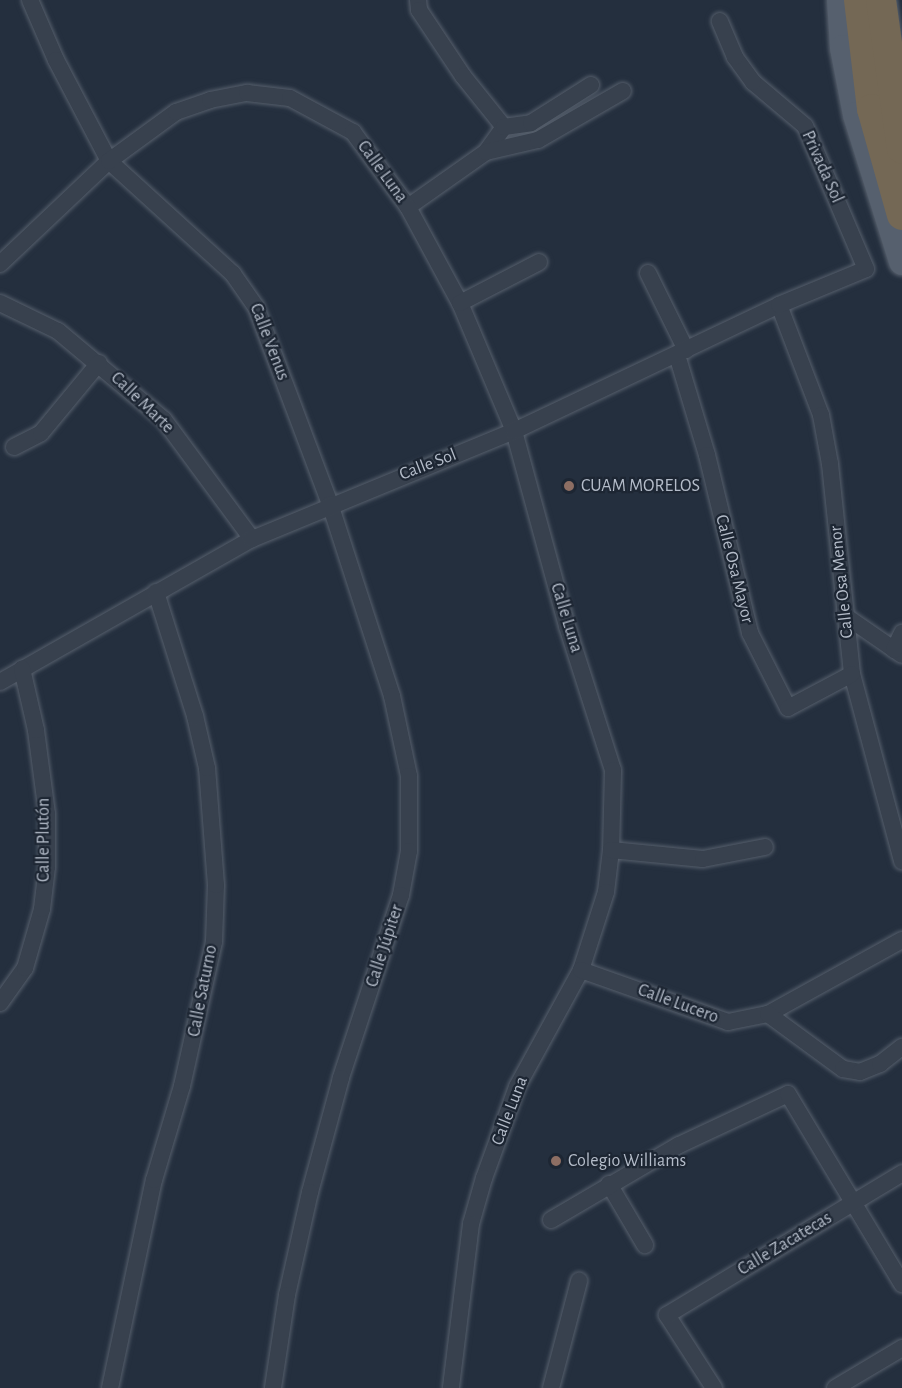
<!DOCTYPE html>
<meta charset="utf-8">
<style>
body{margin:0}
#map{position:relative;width:902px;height:1388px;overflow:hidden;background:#242f3e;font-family:"Alegreya Sans",sans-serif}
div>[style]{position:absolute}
.roads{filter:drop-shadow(0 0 2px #565f6c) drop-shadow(0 0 2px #565f6c)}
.street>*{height:16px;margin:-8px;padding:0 8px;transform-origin:8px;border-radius:8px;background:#38414e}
.primary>*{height:26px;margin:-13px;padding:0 13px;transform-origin:13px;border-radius:13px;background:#56606e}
.highway>*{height:30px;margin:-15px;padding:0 15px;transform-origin:15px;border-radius:15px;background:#746855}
.dots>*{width:16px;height:16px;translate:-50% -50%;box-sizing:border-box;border:3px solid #1d2633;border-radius:50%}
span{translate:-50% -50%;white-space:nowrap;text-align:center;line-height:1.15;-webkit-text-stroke:4.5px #1d2633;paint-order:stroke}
.street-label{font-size:18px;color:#b4bcc9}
.poi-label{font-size:18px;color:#b4bcc9}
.left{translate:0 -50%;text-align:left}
</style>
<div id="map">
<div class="roads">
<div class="street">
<i style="left:30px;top:0;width:65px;rotate:66.6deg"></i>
<i style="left:56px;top:60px;width:114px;rotate:62.3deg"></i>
<i style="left:109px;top:161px;width:168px;rotate:42.3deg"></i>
<i style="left:233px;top:274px;width:40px;rotate:55.1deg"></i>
<i style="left:256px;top:307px;width:210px;rotate:69.4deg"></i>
<i style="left:330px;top:504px;width:202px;rotate:72.1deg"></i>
<i style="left:392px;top:696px;width:82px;rotate:78deg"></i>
<i style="left:409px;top:776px;width:75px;rotate:90deg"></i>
<i style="left:409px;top:851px;width:45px;rotate:100.3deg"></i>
<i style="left:401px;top:895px;width:193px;rotate:108.2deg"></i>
<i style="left:341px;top:1078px;width:118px;rotate:105.2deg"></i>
<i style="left:310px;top:1192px;width:106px;rotate:102.6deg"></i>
<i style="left:287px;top:1295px;width:94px;rotate:98.6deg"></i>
<i style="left:418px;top:0;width:10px;rotate:84deg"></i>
<i style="left:419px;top:10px;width:79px;rotate:56.3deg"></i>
<i style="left:463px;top:76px;width:65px;rotate:51.2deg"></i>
<i style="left:504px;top:127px;width:31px;rotate:126deg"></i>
<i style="left:504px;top:127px;width:27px;rotate:-8deg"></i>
<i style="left:531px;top:123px;width:71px;rotate:-32.3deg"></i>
<i style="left:408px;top:207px;width:95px;rotate:-35.2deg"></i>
<i style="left:486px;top:152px;width:53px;rotate:-13deg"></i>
<i style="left:538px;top:140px;width:98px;rotate:-30deg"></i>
<i style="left:0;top:264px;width:150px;rotate:-43.4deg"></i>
<i style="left:109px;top:161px;width:83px;rotate:-36.2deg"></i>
<i style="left:176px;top:112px;width:36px;rotate:-19deg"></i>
<i style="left:210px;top:100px;width:38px;rotate:-11deg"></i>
<i style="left:247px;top:93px;width:43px;rotate:6.6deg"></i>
<i style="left:290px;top:98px;width:72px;rotate:28.4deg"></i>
<i style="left:353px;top:132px;width:93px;rotate:53.7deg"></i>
<i style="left:408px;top:207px;width:109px;rotate:61.6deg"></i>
<i style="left:460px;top:303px;width:139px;rotate:67.1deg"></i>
<i style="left:514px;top:431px;width:202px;rotate:74.8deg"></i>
<i style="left:567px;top:626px;width:151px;rotate:72.3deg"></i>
<i style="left:613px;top:770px;width:80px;rotate:91.4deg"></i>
<i style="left:611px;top:850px;width:42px;rotate:96.8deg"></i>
<i style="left:606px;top:892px;width:82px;rotate:107.8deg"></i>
<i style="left:581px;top:970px;width:133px;rotate:118.7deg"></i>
<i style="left:517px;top:1087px;width:97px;rotate:109.9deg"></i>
<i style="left:484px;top:1178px;width:48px;rotate:105.8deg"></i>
<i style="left:471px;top:1224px;width:165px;rotate:97deg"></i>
<i style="left:648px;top:273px;width:86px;rotate:63.7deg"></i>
<i style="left:0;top:303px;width:64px;rotate:25.8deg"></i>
<i style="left:58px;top:331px;width:138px;rotate:40deg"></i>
<i style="left:164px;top:420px;width:148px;rotate:53.5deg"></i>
<i style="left:460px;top:303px;width:89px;rotate:-27.4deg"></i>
<i style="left:779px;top:305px;width:118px;rotate:69.1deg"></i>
<i style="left:821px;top:415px;width:50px;rotate:79.6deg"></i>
<i style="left:830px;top:464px;width:211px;rotate:84deg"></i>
<i style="left:852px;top:674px;width:194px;rotate:75deg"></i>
<i style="left:677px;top:355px;width:104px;rotate:73.3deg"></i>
<i style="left:707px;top:455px;width:183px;rotate:76.4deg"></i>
<i style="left:750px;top:633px;width:84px;rotate:63.1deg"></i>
<i style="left:788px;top:708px;width:72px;rotate:-28deg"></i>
<i style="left:14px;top:447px;width:30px;rotate:-27deg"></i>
<i style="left:41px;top:433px;width:91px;rotate:-50.4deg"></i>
<i style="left:844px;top:615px;width:70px;rotate:34.6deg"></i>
<i style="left:894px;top:650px;width:19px;rotate:-65deg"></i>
<i style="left:0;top:682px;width:290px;rotate:-29.6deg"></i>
<i style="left:252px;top:539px;width:283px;rotate:-22.4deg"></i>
<i style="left:514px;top:431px;width:293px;rotate:-25.4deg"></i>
<i style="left:779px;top:305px;width:94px;rotate:-22.5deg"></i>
<i style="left:866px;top:269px;width:155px;rotate:-113.1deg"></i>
<i style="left:805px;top:126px;width:68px;rotate:-139.8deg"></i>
<i style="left:753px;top:82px;width:31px;rotate:-126deg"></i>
<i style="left:735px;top:57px;width:39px;rotate:-113deg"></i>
<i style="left:611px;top:850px;width:92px;rotate:5.6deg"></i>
<i style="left:703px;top:859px;width:63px;rotate:-11deg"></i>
<i style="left:581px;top:970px;width:156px;rotate:19.5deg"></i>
<i style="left:728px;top:1022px;width:41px;rotate:-11.3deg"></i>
<i style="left:768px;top:1014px;width:153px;rotate:-28.9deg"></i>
<i style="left:0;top:1003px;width:43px;rotate:-54.5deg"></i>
<i style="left:25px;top:968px;width:61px;rotate:-73.9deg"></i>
<i style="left:42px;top:909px;width:42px;rotate:-83.2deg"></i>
<i style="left:47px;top:867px;width:53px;rotate:-90deg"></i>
<i style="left:47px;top:814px;width:85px;rotate:-97.5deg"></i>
<i style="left:36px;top:730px;width:63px;rotate:-102.9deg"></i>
<i style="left:768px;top:1014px;width:93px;rotate:36.3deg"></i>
<i style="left:843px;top:1069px;width:17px;rotate:10deg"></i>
<i style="left:860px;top:1072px;width:22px;rotate:-22deg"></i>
<i style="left:880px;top:1064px;width:28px;rotate:-38deg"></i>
<i style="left:609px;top:1184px;width:71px;rotate:59.5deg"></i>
<i style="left:551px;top:1220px;width:148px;rotate:-30.4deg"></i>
<i style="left:679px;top:1145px;width:120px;rotate:-25.1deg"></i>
<i style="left:788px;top:1094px;width:222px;rotate:59deg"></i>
<i style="left:110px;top:1388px;width:213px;rotate:-78.1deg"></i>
<i style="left:154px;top:1180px;width:98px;rotate:-73.4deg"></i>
<i style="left:182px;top:1086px;width:148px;rotate:-77.5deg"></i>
<i style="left:214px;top:942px;width:57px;rotate:-88deg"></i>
<i style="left:216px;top:885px;width:117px;rotate:-94.4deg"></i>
<i style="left:207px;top:768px;width:53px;rotate:-103deg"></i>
<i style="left:195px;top:716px;width:130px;rotate:-107.5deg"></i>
<i style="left:551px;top:1388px;width:111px;rotate:-75.3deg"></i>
<i style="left:714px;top:1388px;width:87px;rotate:-122.8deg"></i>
<i style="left:667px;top:1315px;width:275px;rotate:-31.1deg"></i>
<i style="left:835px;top:1388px;width:78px;rotate:-30.8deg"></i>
</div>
<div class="primary">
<i style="left:840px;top:0;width:48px;rotate:86.4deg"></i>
<i style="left:843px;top:48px;width:68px;rotate:79deg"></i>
<i style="left:856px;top:115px;width:154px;rotate:72.6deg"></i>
</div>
<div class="highway">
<i style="left:859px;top:0;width:110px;rotate:83.2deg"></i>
<i style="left:872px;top:109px;width:110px;rotate:74.2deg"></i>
<i style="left:881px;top:0;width:150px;rotate:82deg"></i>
</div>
</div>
<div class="dots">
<i style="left:569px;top:486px;background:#8d6e63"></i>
<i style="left:556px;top:1161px;background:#8d6e63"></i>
</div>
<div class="street-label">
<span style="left:822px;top:167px;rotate:66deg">Privada Sol</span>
<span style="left:382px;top:172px;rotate:54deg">Calle Luna</span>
<span style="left:269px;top:342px;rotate:69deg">Calle Venus</span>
<span style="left:142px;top:403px;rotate:44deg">Calle Marte</span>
<span style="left:428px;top:465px;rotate:-21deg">Calle Sol</span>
<span style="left:734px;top:569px;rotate:76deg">Calle Osa Mayor</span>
<span style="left:842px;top:582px;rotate:-96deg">Calle Osa Menor</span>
<span style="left:566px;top:618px;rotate:73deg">Calle Luna</span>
<span style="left:44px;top:840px;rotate:-90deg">Calle Plutón</span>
<span style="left:385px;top:946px;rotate:-72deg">Calle Júpiter</span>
<span style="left:203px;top:991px;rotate:-79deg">Calle Saturno</span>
<span style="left:678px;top:1004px;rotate:20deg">Calle Lucero</span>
<span style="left:510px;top:1111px;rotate:-69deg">Calle Luna</span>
<span style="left:785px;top:1244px;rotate:-31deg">Calle Zacatecas</span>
</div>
<div class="poi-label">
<span class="left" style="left:581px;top:486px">CUAM MORELOS</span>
<span class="left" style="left:568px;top:1161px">Colegio Williams</span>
</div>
</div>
